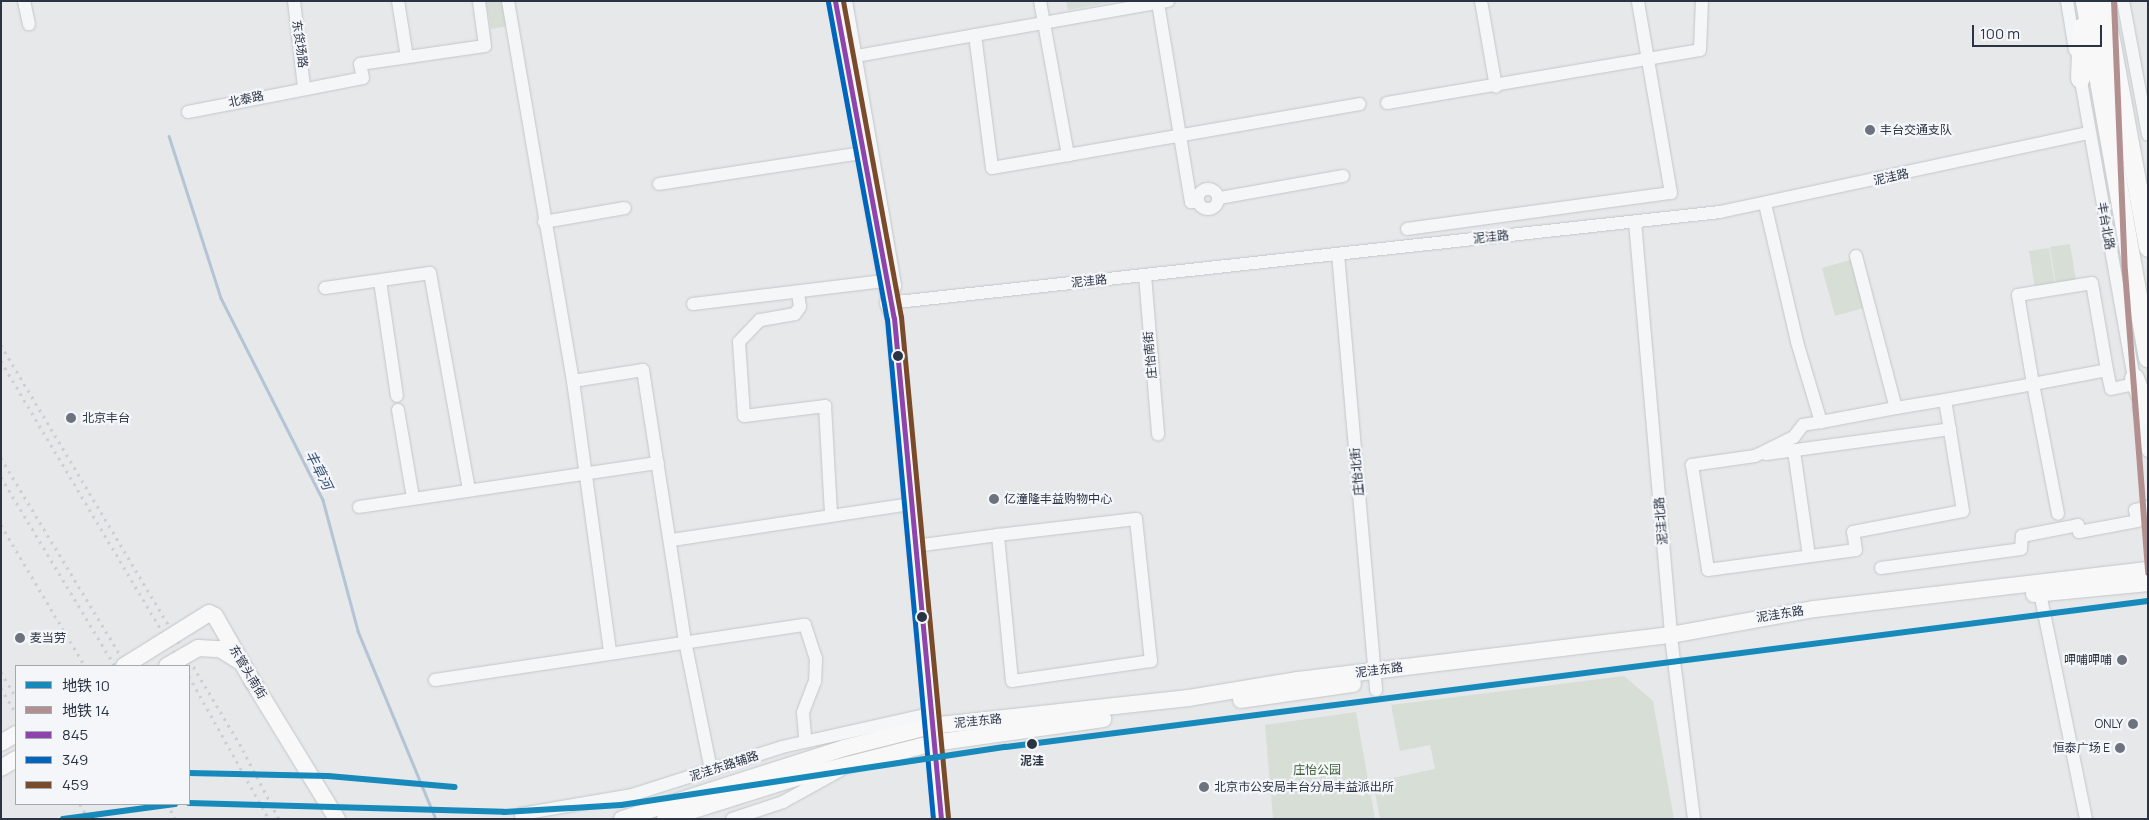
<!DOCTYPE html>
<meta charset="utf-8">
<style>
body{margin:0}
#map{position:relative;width:2149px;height:820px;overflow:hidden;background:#e6e8ea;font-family:Manrope,"Noto Sans SC",sans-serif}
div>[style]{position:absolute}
.green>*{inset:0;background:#d6ded6}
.stream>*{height:2.5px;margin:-1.25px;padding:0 1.25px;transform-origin:1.25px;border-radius:1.25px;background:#b4c4d5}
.roads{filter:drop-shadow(0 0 1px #c4c6c8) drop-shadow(0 0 1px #c4c6c8)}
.minor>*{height:12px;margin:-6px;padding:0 6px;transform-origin:6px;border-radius:6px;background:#f5f6f7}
.minor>.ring{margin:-6px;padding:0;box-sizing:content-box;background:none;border:12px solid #f5f6f7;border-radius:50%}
.major>*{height:16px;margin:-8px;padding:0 8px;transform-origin:8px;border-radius:8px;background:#f8f8f8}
.highway>*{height:19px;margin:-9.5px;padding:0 9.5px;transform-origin:9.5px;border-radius:9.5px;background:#f8f8f8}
.rail>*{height:2.5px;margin-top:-1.25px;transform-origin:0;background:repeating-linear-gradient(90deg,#cecfd2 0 2.5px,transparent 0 7.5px)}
.bridges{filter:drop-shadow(0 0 1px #c2c5c8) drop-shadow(0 0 1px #c2c5c8)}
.major-bridge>*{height:16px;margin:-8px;padding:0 8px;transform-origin:8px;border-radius:8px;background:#f8f8f8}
.bus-1>*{height:5px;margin:-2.5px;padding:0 2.5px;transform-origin:2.5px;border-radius:2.5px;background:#8e44ad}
.bus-2>*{height:5px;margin:-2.5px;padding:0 2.5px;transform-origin:2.5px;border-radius:2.5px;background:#0065bd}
.bus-3>*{height:5px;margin:-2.5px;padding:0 2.5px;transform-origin:2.5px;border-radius:2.5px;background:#7a4b2a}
.metro-1>*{height:6px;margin:-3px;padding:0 3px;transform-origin:3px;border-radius:3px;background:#178abb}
.metro-2>*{height:6px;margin:-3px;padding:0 3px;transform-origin:3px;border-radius:3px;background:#b2908f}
.dots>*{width:14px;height:14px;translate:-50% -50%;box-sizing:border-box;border:2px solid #f4f6f9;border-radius:50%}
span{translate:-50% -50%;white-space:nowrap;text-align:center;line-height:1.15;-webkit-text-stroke:4.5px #f4f6f9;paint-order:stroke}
.street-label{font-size:12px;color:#2b3445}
.poi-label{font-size:12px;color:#2b3445}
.left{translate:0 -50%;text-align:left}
.right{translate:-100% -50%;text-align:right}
.stop-label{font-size:12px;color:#2b3445;font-weight:700}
.park-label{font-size:12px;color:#3f6138}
.water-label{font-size:14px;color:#34527a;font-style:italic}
.frame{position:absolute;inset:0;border:2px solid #2b3445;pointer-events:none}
.legend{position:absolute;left:15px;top:665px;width:175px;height:140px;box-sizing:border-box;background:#f4f6f9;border:1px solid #a4a8b1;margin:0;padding:6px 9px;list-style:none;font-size:15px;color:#2b3445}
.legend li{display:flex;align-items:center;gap:10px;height:25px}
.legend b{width:25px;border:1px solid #a4a8b1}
.scale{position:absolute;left:1972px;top:25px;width:130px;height:22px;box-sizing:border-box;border:2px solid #2b3445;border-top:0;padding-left:6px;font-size:15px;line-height:18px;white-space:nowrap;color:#2b3445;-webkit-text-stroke:4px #f4f6f9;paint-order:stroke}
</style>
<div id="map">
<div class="green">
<i style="clip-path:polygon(486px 1px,505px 1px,509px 26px,491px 29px)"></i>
<i style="clip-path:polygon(1066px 1px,1112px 1px,1112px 2px,1068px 10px)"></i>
<i style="clip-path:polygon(2070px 244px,2076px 281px,2056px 285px,2050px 247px)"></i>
<i style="clip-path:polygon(2049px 248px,2055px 285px,2035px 288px,2029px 251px)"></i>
<i style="clip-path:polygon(1850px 260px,1864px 308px,1835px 316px,1822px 268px)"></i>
<i style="clip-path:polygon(1624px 676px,1653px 701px,1674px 819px,1380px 819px,1373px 782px,1435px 769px,1430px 745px,1400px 751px,1391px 705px)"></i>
<i style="clip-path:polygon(1356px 712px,1375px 819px,1273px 819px,1265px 725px)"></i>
</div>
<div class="stream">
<i style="left:169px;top:136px;width:170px;rotate:72.2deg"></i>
<i style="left:221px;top:298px;width:226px;rotate:63.2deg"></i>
<i style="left:323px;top:500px;width:136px;rotate:75deg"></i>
<i style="left:358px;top:631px;width:204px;rotate:67.5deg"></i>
</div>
<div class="roads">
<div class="minor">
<i style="left:24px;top:1px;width:24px;rotate:78deg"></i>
<i style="left:294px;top:1px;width:87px;rotate:83.4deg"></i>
<i style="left:398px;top:1px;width:57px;rotate:80.9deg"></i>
<i style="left:508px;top:1px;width:386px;rotate:80.3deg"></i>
<i style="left:573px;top:381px;width:274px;rotate:82.2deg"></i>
<i style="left:835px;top:1px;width:307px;rotate:80deg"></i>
<i style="left:846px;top:1px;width:289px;rotate:80.2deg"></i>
<i style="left:895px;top:286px;width:18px;rotate:112deg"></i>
<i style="left:1040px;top:1px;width:157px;rotate:79.7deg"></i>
<i style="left:1068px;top:155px;width:296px;rotate:-9.9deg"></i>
<i style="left:1481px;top:1px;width:87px;rotate:80.1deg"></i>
<i style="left:2067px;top:1px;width:50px;rotate:80.7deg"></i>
<i style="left:2123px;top:1px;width:136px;rotate:79.4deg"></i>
<i style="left:1158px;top:3px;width:202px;rotate:80.6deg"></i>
<i style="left:1191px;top:202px;width:7px;rotate:-8deg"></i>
<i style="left:975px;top:35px;width:134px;rotate:82.7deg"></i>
<i style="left:992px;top:168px;width:77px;rotate:-9.7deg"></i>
<i style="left:856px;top:56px;width:317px;rotate:-10deg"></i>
<i style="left:2079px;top:70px;width:320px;rotate:79.9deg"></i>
<i style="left:1387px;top:103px;width:317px;rotate:-9.6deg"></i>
<i style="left:1700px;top:50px;width:49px;rotate:-87.7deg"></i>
<i style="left:188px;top:112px;width:178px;rotate:-11deg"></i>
<i style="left:363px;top:78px;width:14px;rotate:-102deg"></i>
<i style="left:360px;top:64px;width:126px;rotate:-8.2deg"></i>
<i style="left:485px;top:46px;width:45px;rotate:-97.6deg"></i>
<i style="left:659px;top:184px;width:205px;rotate:-8.7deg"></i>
<i class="ring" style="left:1198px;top:189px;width:8px;height:8px"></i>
<i style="left:1219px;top:198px;width:126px;rotate:-10.1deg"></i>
<i style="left:1765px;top:204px;width:142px;rotate:76.9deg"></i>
<i style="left:1797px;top:342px;width:84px;rotate:73.3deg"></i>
<i style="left:1821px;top:422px;width:18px;rotate:171deg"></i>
<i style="left:1803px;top:425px;width:15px;rotate:127deg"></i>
<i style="left:1794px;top:437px;width:43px;rotate:154deg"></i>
<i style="left:1755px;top:456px;width:64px;rotate:171.9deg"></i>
<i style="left:1692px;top:465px;width:106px;rotate:81.3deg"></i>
<i style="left:1708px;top:570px;width:149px;rotate:-7.7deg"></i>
<i style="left:1856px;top:550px;width:18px;rotate:-99deg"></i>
<i style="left:1853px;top:532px;width:112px;rotate:-10.8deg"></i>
<i style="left:1963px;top:511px;width:112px;rotate:-99.2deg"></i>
<i style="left:1945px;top:400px;width:89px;rotate:-10.3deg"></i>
<i style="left:2033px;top:384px;width:75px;rotate:-10.7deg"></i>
<i style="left:2107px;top:370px;width:88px;rotate:-99.8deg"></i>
<i style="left:2092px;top:283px;width:75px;rotate:170.8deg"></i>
<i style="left:2018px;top:295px;width:90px;rotate:80.4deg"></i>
<i style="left:2033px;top:384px;width:132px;rotate:79.1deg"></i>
<i style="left:544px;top:222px;width:82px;rotate:-9.8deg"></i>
<i style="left:1635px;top:222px;width:425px;rotate:85deg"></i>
<i style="left:1672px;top:645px;width:175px;rotate:82.8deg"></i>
<i style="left:1407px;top:229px;width:266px;rotate:-7.8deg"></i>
<i style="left:1671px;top:193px;width:195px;rotate:-99.8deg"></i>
<i style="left:1338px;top:254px;width:438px;rotate:85deg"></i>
<i style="left:1856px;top:256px;width:157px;rotate:75.3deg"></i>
<i style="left:1896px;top:408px;width:50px;rotate:-9.3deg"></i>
<i style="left:1145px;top:275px;width:160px;rotate:85.3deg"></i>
<i style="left:380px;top:281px;width:116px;rotate:81.6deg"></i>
<i style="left:325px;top:288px;width:106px;rotate:-8.1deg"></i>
<i style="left:430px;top:273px;width:220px;rotate:79.8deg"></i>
<i style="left:798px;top:293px;width:14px;rotate:82deg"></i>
<i style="left:800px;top:307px;width:9px;rotate:126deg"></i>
<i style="left:795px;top:314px;width:36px;rotate:170deg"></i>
<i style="left:760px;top:320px;width:30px;rotate:134deg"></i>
<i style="left:739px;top:342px;width:74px;rotate:86.1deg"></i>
<i style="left:744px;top:416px;width:82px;rotate:-7deg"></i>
<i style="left:825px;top:406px;width:108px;rotate:86.8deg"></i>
<i style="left:888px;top:303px;width:837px;rotate:-6.24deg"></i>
<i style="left:1720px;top:212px;width:377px;rotate:-12.1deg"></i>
<i style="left:693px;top:304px;width:192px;rotate:-6.9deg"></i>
<i style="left:2107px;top:370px;width:19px;rotate:78deg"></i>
<i style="left:2111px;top:389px;width:25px;rotate:-12deg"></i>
<i style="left:573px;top:381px;width:71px;rotate:-8.9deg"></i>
<i style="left:643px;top:370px;width:274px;rotate:81.2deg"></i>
<i style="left:685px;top:641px;width:132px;rotate:78.6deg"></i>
<i style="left:2139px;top:407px;width:45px;rotate:78.4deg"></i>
<i style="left:398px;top:410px;width:89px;rotate:80.3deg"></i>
<i style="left:1821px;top:422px;width:76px;rotate:-10.6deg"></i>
<i style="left:1794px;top:451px;width:106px;rotate:81.9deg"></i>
<i style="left:1766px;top:454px;width:186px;rotate:-7.7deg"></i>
<i style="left:359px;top:507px;width:302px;rotate:-8.4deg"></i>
<i style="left:672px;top:540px;width:242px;rotate:-8.6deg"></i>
<i style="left:915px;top:546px;width:84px;rotate:-7.5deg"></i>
<i style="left:998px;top:535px;width:139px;rotate:-6.6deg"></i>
<i style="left:1136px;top:519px;width:143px;rotate:84deg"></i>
<i style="left:1151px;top:661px;width:140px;rotate:171.8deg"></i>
<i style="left:1012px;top:681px;width:147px;rotate:-95.5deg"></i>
<i style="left:1881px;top:568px;width:141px;rotate:-7.7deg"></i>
<i style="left:2021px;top:549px;width:13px;rotate:-86deg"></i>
<i style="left:2022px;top:536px;width:57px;rotate:-11.1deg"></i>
<i style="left:2078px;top:525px;width:7px;rotate:82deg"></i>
<i style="left:2079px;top:532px;width:59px;rotate:-10.7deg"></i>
<i style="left:2137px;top:521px;width:11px;rotate:-100deg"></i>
<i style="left:2135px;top:510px;width:13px;rotate:-13deg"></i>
<i style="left:2040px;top:593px;width:231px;rotate:78.5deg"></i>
<i style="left:435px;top:680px;width:374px;rotate:-8.5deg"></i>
<i style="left:805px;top:625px;width:35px;rotate:72deg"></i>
<i style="left:816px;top:658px;width:23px;rotate:92deg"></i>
<i style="left:815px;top:681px;width:34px;rotate:111deg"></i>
<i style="left:803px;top:713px;width:24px;rotate:85deg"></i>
<i style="left:522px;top:819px;width:5px;rotate:-101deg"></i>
<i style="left:521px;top:814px;width:113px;rotate:-9.7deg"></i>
<i style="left:632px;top:795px;width:157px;rotate:-17.7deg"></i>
<i style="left:782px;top:747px;width:152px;rotate:-12.6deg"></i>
<i style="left:732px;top:819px;width:54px;rotate:-18.4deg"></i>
<i style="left:783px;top:802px;width:66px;rotate:-28.9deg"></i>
</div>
<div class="major">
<i style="left:888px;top:303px;width:16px;rotate:68deg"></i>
<i style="left:894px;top:318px;width:503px;rotate:84.64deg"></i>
<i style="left:2034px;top:594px;width:115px;rotate:-5.5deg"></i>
<i style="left:253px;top:682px;width:161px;rotate:58.5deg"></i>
<i style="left:1241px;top:700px;width:113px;rotate:-8.1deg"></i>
<i style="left:1px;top:743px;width:17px;rotate:-31deg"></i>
<i style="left:1px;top:768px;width:17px;rotate:-31deg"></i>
<i style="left:622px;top:819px;width:233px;rotate:-17.7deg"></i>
<i style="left:844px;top:748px;width:90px;rotate:-14.2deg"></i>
<i style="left:931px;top:726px;width:259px;rotate:-6.2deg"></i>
<i style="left:1188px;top:698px;width:111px;rotate:-9.3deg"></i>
<i style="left:1298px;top:680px;width:376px;rotate:-6.9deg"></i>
<i style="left:1671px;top:635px;width:145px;rotate:-10.3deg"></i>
<i style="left:1814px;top:609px;width:336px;rotate:-6.7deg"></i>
<i style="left:665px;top:819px;width:133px;rotate:-17.5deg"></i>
<i style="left:792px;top:779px;width:146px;rotate:-14.3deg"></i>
<i style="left:933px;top:743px;width:172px;rotate:-8deg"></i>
</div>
<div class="highway">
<i style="left:2085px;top:1px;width:362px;rotate:80deg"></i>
<i style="left:2103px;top:1px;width:250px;rotate:79.6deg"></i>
<i style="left:2080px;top:78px;width:51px;rotate:-87.8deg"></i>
<i style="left:2134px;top:378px;width:40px;rotate:69deg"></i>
</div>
</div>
<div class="rail">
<i style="left:1px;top:345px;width:472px;rotate:59.1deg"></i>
<i style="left:243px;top:750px;width:78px;rotate:62.4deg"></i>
<i style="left:1px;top:361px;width:355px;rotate:59.2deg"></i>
<i style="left:1px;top:458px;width:237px;rotate:58.8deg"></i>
<i style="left:1px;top:477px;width:221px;rotate:58.9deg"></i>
<i style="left:1px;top:525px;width:164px;rotate:59.2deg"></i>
<i style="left:1px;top:672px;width:29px;rotate:59deg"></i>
<i style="left:189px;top:676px;width:164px;rotate:60.8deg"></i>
<i style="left:1px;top:688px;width:29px;rotate:59deg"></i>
<i style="left:80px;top:804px;width:17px;rotate:59deg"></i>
<i style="left:167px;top:804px;width:17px;rotate:59deg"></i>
</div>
<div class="bridges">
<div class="major-bridge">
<i style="left:124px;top:666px;width:100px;rotate:-31.9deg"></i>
<i style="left:209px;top:613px;width:7px;rotate:27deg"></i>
<i style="left:215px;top:616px;width:76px;rotate:60.1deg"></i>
<i style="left:167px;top:666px;width:36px;rotate:-30deg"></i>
<i style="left:198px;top:648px;width:22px;rotate:3deg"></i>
<i style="left:220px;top:649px;width:22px;rotate:32deg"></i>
</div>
</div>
<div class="bus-1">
<i style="left:835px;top:1px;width:322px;rotate:79.5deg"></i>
<i style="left:894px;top:318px;width:503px;rotate:84.64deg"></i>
</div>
<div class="bus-2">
<i style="left:828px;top:2px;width:322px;rotate:79.5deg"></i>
<i style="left:887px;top:319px;width:502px;rotate:84.74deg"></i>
</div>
<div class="bus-3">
<i style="left:843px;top:1px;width:321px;rotate:79.6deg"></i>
<i style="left:901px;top:317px;width:503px;rotate:84.64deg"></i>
</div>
<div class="metro-1">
<i style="left:189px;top:773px;width:139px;rotate:1.2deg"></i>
<i style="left:328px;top:776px;width:127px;rotate:5deg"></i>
<i style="left:189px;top:803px;width:315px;rotate:1.6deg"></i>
<i style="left:504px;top:812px;width:117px;rotate:-3.4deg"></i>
<i style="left:621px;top:805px;width:389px;rotate:-8.6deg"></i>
<i style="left:1006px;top:747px;width:1151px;rotate:-7.29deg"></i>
<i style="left:63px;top:819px;width:113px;rotate:-7.6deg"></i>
</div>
<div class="metro-2">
<i style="left:2114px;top:1px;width:270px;rotate:87.7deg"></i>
<i style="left:2125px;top:271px;width:303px;rotate:85.6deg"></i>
</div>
<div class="dots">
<i style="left:1870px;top:130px;background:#6c737f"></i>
<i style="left:898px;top:356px;background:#2b3445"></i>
<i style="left:71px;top:418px;background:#6c737f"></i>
<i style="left:994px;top:499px;background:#6c737f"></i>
<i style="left:922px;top:617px;background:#2b3445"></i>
<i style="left:20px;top:638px;background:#6c737f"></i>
<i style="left:2122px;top:660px;background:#6c737f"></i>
<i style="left:2133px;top:724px;background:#6c737f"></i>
<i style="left:1032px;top:744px;background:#2b3445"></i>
<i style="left:2120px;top:748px;background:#6c737f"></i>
<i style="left:1204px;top:787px;background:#6c737f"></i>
</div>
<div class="street-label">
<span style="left:300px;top:44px;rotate:82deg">东货场路</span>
<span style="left:246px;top:99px;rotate:-12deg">北泰路</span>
<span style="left:1891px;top:177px;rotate:-13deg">泥洼路</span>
<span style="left:2106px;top:226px;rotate:80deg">丰台北路</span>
<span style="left:1491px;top:237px;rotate:-6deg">泥洼路</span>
<span style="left:1089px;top:281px;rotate:-6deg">泥洼路</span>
<span style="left:1150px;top:355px;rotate:-95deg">庄怡南街</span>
<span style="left:1357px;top:472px;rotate:-95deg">庄怡北街</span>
<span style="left:1661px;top:521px;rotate:-95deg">泥洼北路</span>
<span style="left:1780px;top:614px;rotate:-9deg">泥洼东路</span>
<span style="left:1379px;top:670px;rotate:-7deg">泥洼东路</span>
<span style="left:248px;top:672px;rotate:59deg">东管头南街</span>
<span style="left:978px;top:721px;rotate:-6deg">泥洼东路</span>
<span style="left:724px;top:766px;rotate:-18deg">泥洼东路辅路</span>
</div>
<div class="poi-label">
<span class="left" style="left:1880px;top:130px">丰台交通支队</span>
<span class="left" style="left:82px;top:418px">北京丰台</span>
<span class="left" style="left:1004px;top:499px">亿潼隆丰益购物中心</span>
<span class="left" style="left:30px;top:638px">麦当劳</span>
<span class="right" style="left:2112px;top:660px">呷哺呷哺</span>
<span class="right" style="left:2123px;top:724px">ONLY</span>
<span class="right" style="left:2110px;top:748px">恒泰广场 E</span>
<span class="left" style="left:1214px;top:787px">北京市公安局丰台分局丰益派出所</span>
</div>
<div class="stop-label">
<span style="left:1032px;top:761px">泥洼</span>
</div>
<div class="park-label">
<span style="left:1317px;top:770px">庄怡公园</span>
</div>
<div class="water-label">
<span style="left:319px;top:470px;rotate:63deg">丰草河</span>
</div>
<div class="frame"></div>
<ul class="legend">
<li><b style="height:6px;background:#178abb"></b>地铁 10</li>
<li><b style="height:6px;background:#b2908f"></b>地铁 14</li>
<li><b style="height:6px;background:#8e44ad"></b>845</li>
<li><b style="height:6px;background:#0065bd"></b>349</li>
<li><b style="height:6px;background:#7a4b2a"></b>459</li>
</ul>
<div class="scale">100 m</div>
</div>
